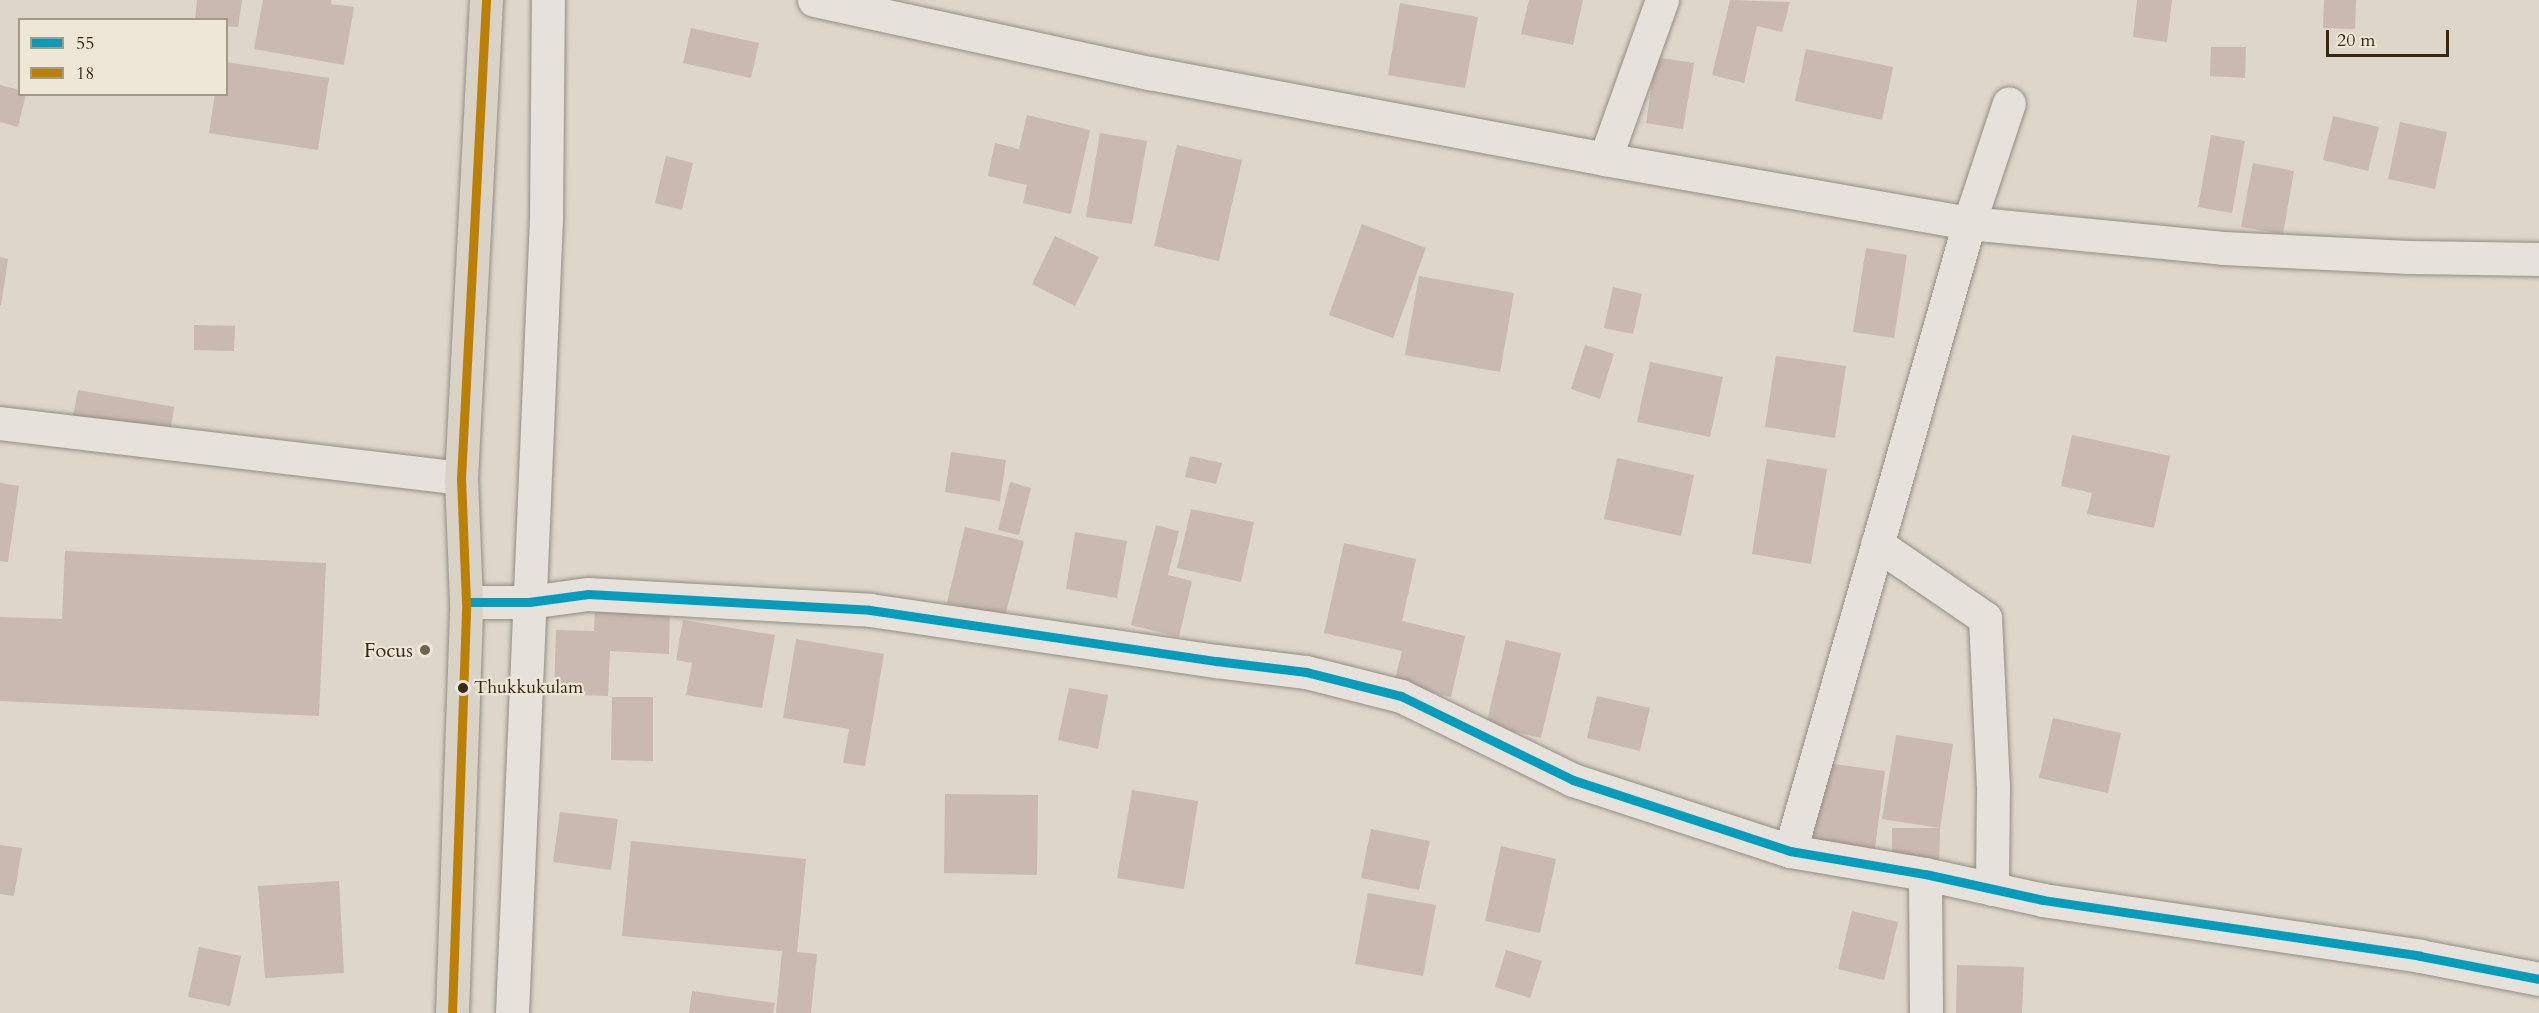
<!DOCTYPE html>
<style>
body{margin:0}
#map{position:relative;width:2539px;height:1013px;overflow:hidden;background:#ddd6c9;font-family:Cardo,serif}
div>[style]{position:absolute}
.building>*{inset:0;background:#c9b9b1}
.roads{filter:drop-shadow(0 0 2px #938d83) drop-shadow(0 0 2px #938d83)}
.street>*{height:33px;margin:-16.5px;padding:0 16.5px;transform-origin:16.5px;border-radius:16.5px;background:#e6e2db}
.highway>*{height:33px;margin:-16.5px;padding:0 16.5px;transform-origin:16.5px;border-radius:16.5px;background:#d9d2c6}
.bus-1>*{height:9px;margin:-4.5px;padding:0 4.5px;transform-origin:4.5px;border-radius:4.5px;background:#069cbb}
.bus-2>*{height:9px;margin:-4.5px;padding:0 4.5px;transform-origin:4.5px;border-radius:4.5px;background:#bd8006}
.dots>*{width:16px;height:16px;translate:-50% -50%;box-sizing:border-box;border:3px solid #eee6d7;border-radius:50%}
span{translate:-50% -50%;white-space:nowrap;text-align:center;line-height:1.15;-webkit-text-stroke:4.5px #eee6d7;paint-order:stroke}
.bus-label{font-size:18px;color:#372814}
.left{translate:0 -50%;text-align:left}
.poi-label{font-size:20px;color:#372814}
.right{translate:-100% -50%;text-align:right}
.legend{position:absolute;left:18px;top:18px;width:210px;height:78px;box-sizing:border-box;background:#eee6d7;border:2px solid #a59a89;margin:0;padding:8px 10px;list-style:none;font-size:18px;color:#372814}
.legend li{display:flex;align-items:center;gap:12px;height:30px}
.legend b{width:30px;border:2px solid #a59a89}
.scale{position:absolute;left:2326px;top:30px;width:123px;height:27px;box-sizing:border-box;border:3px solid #372814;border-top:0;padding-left:8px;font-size:18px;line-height:21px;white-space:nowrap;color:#372814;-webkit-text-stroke:4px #eee6d7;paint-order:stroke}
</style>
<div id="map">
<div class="building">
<i style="clip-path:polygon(197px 0,242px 0,238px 27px,226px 26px,226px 20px,195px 20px)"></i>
<i style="clip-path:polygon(263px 0,331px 0,331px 4px,354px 7px,344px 65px,254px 49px)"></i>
<i style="clip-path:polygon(1529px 0,1583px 0,1573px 45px,1521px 34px)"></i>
<i style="clip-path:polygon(1730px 0,1790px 2px,1782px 32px,1757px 26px,1744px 83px,1712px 75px)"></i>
<i style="clip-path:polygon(2137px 0,2172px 0,2167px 42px,2133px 37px)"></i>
<i style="clip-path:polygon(2324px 0,2356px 0,2355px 29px,2323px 28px)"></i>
<i style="clip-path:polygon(1400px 3px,1478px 17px,1465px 88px,1388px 75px)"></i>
<i style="clip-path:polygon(691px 28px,759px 43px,751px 78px,683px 63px)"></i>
<i style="clip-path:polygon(2211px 47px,2246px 47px,2245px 78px,2210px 76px)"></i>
<i style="clip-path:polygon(1806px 49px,1893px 67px,1882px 120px,1795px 101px)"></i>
<i style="clip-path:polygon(1656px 57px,1694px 63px,1683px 129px,1646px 123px)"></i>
<i style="clip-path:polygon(226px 62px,329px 78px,318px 150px,209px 133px,215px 94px,226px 94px)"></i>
<i style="clip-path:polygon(0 85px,20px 90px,20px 94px,26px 94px,18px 127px,0 122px)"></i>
<i style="clip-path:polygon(1027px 115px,1090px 130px,1071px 214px,1023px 203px,1027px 185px,988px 176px,995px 143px,1019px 149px)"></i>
<i style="clip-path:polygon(2333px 116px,2379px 127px,2368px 171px,2323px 160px)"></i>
<i style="clip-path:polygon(2400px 122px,2447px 132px,2435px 189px,2388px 179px)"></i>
<i style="clip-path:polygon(1100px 133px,1147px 141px,1132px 224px,1086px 217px)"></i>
<i style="clip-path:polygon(2211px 135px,2245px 141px,2232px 213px,2198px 207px)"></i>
<i style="clip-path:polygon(1177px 145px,1242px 160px,1219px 261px,1154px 246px)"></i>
<i style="clip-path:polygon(666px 156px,693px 163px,682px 210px,655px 203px)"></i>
<i style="clip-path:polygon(2253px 163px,2294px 171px,2283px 234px,2241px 227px)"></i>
<i style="clip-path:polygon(1362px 224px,1426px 248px,1393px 338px,1329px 315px)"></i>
<i style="clip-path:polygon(1055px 236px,1099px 257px,1075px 306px,1032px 284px)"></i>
<i style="clip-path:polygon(1866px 248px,1907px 255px,1894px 338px,1853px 332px)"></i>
<i style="clip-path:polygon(0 257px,8px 259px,1px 305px,0 305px)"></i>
<i style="clip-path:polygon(1419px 276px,1514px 293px,1500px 372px,1405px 355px)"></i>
<i style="clip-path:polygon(1613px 287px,1642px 294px,1633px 334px,1604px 328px)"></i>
<i style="clip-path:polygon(194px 325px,235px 326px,234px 351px,194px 350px)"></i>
<i style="clip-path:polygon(1585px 345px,1614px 354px,1600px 399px,1571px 389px)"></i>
<i style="clip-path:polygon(1776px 356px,1846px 366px,1835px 438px,1765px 427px)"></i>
<i style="clip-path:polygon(1650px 362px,1723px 377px,1710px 437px,1637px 422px)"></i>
<i style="clip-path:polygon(78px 390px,174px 407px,169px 440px,72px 422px)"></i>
<i style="clip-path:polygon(2072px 435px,2170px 456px,2154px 528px,2087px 514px,2092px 493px,2061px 486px)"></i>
<i style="clip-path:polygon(951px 452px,1006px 460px,1000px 501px,945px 492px)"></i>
<i style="clip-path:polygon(1190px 456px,1222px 463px,1216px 484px,1185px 477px)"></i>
<i style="clip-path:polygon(1617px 458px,1694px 475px,1681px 536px,1604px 519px)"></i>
<i style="clip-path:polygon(1767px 459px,1827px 469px,1811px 564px,1752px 554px)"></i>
<i style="clip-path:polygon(1010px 482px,1031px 488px,1019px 535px,998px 530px)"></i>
<i style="clip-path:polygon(0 483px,19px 486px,8px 562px,0 561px)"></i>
<i style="clip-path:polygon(1191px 509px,1254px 522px,1241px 582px,1177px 568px)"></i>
<i style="clip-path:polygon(1156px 525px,1179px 531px,1168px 575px,1192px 581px,1179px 637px,1131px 625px)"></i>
<i style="clip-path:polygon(965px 527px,1024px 541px,1005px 617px,947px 603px)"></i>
<i style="clip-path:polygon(1075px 532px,1127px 541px,1117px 598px,1066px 589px)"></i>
<i style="clip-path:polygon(1344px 543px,1416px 559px,1402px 621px,1465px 636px,1451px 697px,1394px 683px,1402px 651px,1324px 633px)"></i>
<i style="clip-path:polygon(65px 551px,326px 563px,319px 716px,0 701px,0 617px,62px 619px)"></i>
<i style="clip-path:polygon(595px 602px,670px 605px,669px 654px,610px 651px,608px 696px,554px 694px,556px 630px,594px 631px)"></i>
<i style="clip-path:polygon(683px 620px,775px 635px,762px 708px,686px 695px,692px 663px,676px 660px)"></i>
<i style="clip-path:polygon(796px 639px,884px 654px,865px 766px,843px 763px,849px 729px,783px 718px)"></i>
<i style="clip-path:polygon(1506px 640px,1561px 653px,1541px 738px,1486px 725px)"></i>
<i style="clip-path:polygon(1069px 688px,1108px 695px,1098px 749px,1058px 740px)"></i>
<i style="clip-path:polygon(1597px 696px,1650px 708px,1640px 751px,1587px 738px)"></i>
<i style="clip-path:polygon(612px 697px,653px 697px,653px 761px,611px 760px)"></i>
<i style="clip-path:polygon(2053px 718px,2121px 733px,2108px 793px,2039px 778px)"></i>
<i style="clip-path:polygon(1896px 735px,1953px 744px,1940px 828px,1882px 819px)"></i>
<i style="clip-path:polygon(1819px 762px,1885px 771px,1873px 863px,1807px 853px)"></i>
<i style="clip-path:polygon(1132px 790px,1198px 801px,1184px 889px,1117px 878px)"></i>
<i style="clip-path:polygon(945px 794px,1038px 795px,1037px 875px,944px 873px)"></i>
<i style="clip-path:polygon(560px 812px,618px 819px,611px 870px,553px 862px)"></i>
<i style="clip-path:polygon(1892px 828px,1940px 828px,1939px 866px,1892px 866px)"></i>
<i style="clip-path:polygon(1371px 829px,1430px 841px,1419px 890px,1361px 878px)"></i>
<i style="clip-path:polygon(631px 841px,806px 859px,797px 952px,817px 954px,811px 1013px,776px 1013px,782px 951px,622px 936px)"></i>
<i style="clip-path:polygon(0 845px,22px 848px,14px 896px,0 894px)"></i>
<i style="clip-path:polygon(1501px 846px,1556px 859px,1540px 933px,1485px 921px)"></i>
<i style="clip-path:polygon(339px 881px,344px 973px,265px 978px,258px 886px)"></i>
<i style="clip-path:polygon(1368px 893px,1436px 905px,1423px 976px,1355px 964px)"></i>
<i style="clip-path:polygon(1852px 911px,1898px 922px,1884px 980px,1838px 969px)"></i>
<i style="clip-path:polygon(199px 947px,241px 956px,230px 1006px,188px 997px)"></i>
<i style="clip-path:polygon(1506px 950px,1542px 961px,1530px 998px,1495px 987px)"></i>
<i style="clip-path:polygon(1957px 965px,2024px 967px,2022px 1013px,1956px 1013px)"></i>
<i style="clip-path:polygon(692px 991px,775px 1003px,773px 1013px,689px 1013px)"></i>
</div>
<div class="roads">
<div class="street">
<i style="left:814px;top:0;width:344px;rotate:12.3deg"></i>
<i style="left:1150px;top:73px;width:463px;rotate:10.7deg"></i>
<i style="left:1605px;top:159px;width:370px;rotate:10deg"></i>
<i style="left:1969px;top:223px;width:255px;rotate:5.6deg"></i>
<i style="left:2223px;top:248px;width:186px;rotate:2.8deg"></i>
<i style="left:2409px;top:257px;width:130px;rotate:0.9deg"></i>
<i style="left:1605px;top:159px;width:169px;rotate:-70.3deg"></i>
<i style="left:0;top:423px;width:464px;rotate:6.8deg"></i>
<i style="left:1877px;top:544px;width:131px;rotate:34.4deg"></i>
<i style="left:1985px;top:618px;width:169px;rotate:87.3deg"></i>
<i style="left:1993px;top:787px;width:102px;rotate:90.6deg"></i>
<i style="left:466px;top:602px;width:63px"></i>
<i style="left:529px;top:602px;width:60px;rotate:-7.7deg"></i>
<i style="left:588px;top:594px;width:282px;rotate:3.2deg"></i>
<i style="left:870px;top:610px;width:350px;rotate:8.4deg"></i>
<i style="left:1216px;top:661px;width:91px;rotate:7deg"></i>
<i style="left:1306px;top:672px;width:98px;rotate:14.2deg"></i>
<i style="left:1401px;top:696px;width:191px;rotate:26deg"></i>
<i style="left:1573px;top:780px;width:228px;rotate:18.1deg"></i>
<i style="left:1790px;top:851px;width:137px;rotate:9.7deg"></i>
<i style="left:1925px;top:874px;width:121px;rotate:12.4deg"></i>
<i style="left:2043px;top:900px;width:381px;rotate:8.4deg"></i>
<i style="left:2420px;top:956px;width:121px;rotate:10.9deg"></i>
<i style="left:1790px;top:851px;width:653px;rotate:-74.09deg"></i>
<i style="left:1969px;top:223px;width:126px;rotate:-71.6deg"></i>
<i style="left:1925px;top:874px;width:139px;rotate:89.6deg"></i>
<i style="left:512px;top:1013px;width:795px;rotate:-87.55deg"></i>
<i style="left:546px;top:219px;width:219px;rotate:-89.5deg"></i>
</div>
<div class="highway">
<i style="left:452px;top:1013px;width:411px;rotate:-88deg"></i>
<i style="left:466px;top:602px;width:124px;rotate:-92.3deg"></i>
<i style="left:461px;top:478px;width:479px;rotate:-87deg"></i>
</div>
</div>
<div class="bus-1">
<i style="left:466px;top:602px;width:63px"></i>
<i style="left:529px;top:602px;width:60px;rotate:-7.7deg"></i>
<i style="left:588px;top:594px;width:282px;rotate:3.2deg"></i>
<i style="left:870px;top:610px;width:350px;rotate:8.4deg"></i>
<i style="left:1216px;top:661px;width:91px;rotate:7deg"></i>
<i style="left:1306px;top:672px;width:98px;rotate:14.2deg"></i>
<i style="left:1401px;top:696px;width:191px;rotate:26deg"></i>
<i style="left:1573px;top:780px;width:228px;rotate:18.1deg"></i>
<i style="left:1790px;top:851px;width:137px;rotate:9.7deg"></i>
<i style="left:1925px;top:874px;width:121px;rotate:12.4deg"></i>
<i style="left:2043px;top:900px;width:381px;rotate:8.4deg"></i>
<i style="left:2420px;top:956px;width:121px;rotate:10.9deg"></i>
</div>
<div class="bus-2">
<i style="left:452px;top:1013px;width:411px;rotate:-88deg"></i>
<i style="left:466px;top:602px;width:124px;rotate:-92.3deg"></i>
<i style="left:461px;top:478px;width:479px;rotate:-87deg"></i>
</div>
<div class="dots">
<i style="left:425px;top:650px;background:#716553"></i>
<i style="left:463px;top:688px;background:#372814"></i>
</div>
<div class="bus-label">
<span class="left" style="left:474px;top:688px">Thukkukulam</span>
</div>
<div class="poi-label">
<span class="right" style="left:413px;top:650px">Focus</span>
</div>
<ul class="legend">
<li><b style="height:8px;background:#069cbb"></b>55</li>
<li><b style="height:8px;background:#bd8006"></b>18</li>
</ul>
<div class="scale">20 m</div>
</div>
